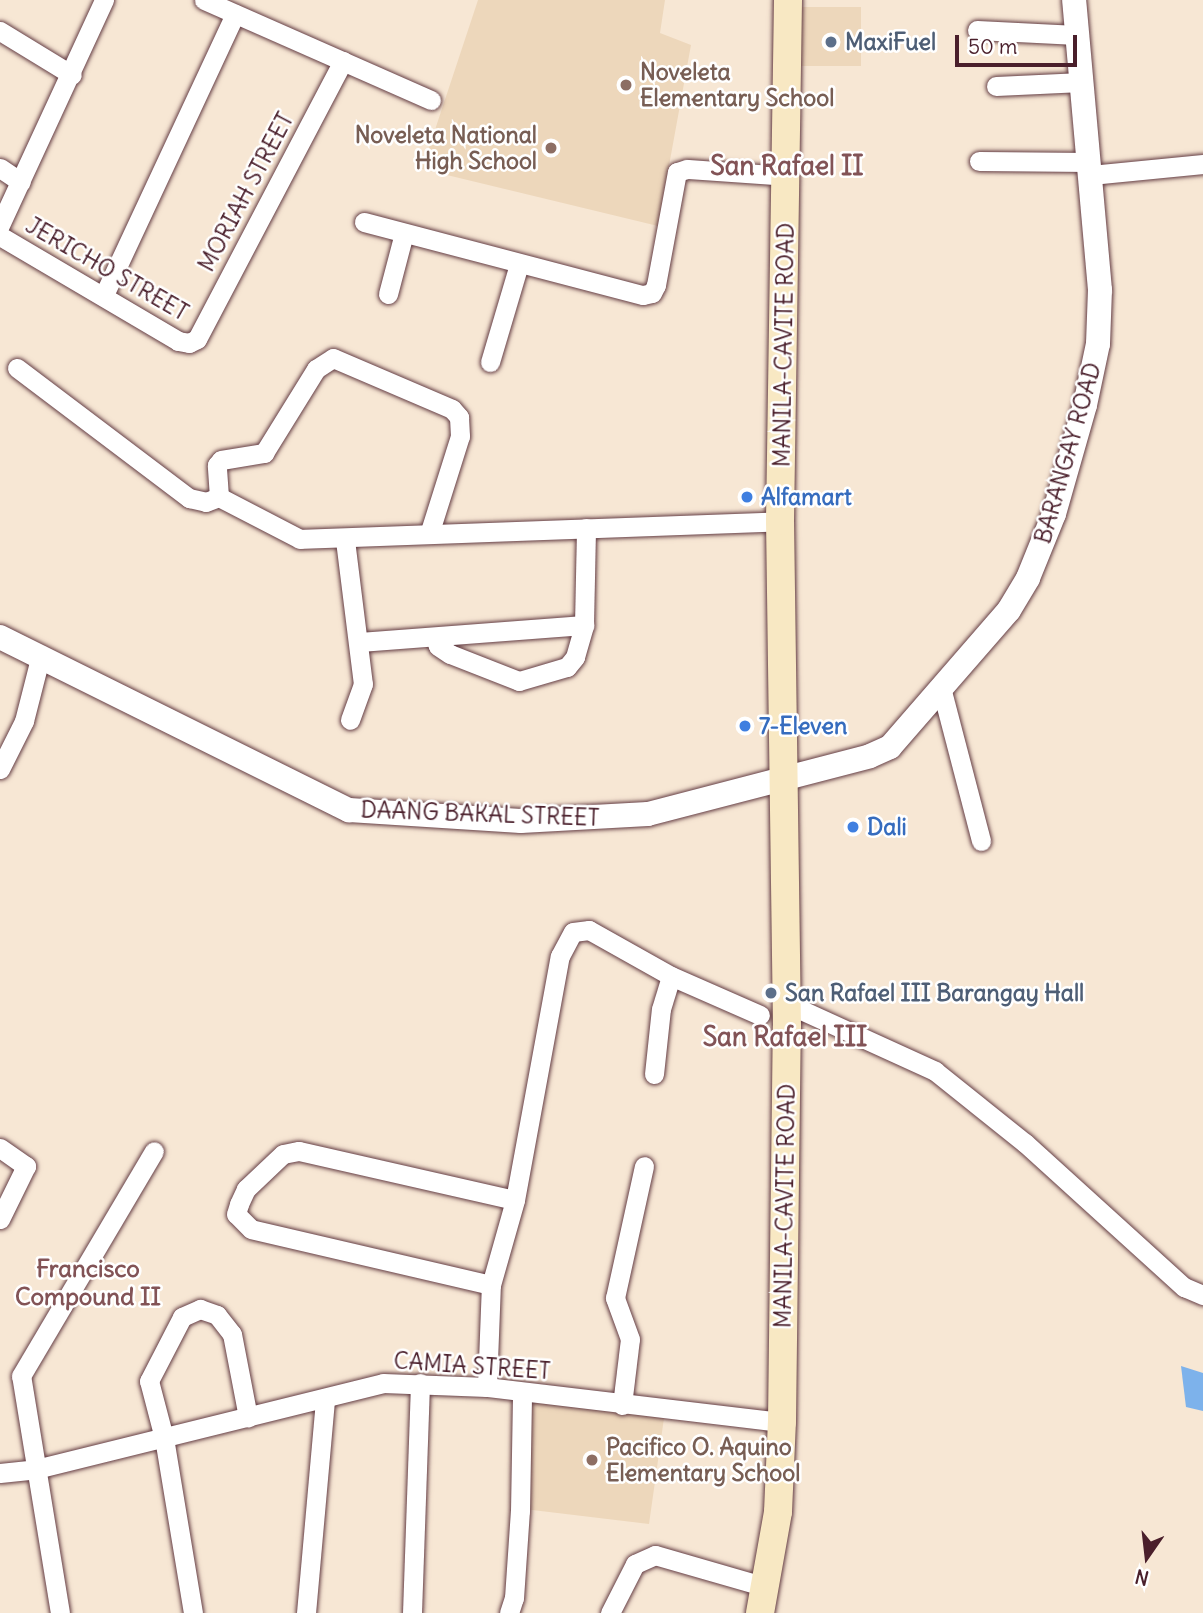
<!DOCTYPE html>
<style>
body{margin:0}
#map{position:relative;width:1203px;height:1613px;overflow:hidden;background:#f7e7d4;font-family:Delius,sans-serif}
div>[style]{position:absolute}
.built>*{inset:0;background:#edd7bb}
.water>*{inset:0;background:#7db2eb}
.roads{filter:drop-shadow(0 0 2px #643d44) drop-shadow(0 0 2px #643d44)}
.minor>*{height:19px;margin:-9.5px;padding:0 9.5px;transform-origin:9.5px;border-radius:9.5px;background:#fff}
.tertiary>*{height:24px;margin:-12px;padding:0 12px;transform-origin:12px;border-radius:12px;background:#fff}
.secondary>*{height:28px;margin:-14px;padding:0 14px;transform-origin:14px;border-radius:14px;background:#f8e8c3}
.dots>*{width:19px;height:19px;translate:-50% -50%;box-sizing:border-box;border:4px solid #fff;border-radius:50%}
span{translate:-50% -50%;white-space:nowrap;text-align:center;line-height:1.15;-webkit-text-stroke:5px #fff;paint-order:stroke}
.service-label{font-size:23px;color:#4e5e75;font-weight:700}
.left{translate:0 -50%;text-align:left}
.education-label{font-size:23px;color:#785e54;font-weight:700}
.right{translate:-100% -50%;text-align:right}
.street-label{font-size:23px;color:#4a1f2b}
.shop-label{font-size:23px;color:#366cbe;font-weight:700}
.neighbourhood-label{font-size:24px;color:#825356;font-weight:700}
.quarter-label{font-size:26px;color:#825356;font-weight:700}
.north{position:absolute;left:1112px;top:1522px;width:70px;height:70px;-webkit-text-stroke:5px #fff;paint-order:stroke;rotate:194deg;font-size:19px;font-weight:700;line-height:28px;text-align:center;color:#4a1f2b}
.north::after{content:'';display:block;margin:auto;width:24px;height:32px;background:#4a1f2b;clip-path:polygon(50% 0,100% 100%,50% 72%,0 100%)}
.scale{position:absolute;left:955px;top:35px;width:122px;height:32px;box-sizing:border-box;border:4px solid #4a1f2b;border-top:0;padding-left:9px;font-size:21px;line-height:24px;white-space:nowrap;color:#4a1f2b;-webkit-text-stroke:5px #fff;paint-order:stroke}
</style>
<div id="map">
<div class="built">
<i style="clip-path:polygon(478px 0,665px 0,660px 33px,691px 45px,658px 226px,422px 169px)"></i>
<i style="clip-path:polygon(797px 7px,861px 7px,861px 66px,798px 66px)"></i>
<i style="clip-path:polygon(528px 1399px,665px 1411px,649px 1524px,524px 1509px)"></i>
</div>
<div class="water">
<i style="clip-path:polygon(1181px 1366px,1203px 1373px,1203px 1411px,1186px 1407px)"></i>
</div>
<div class="roads">
<div class="minor">
<i style="left:204px;top:0;width:248px;rotate:23.8deg"></i>
<i style="left:977px;top:30px;width:100px;rotate:2.9deg"></i>
<i style="left:0;top:31px;width:84px;rotate:31.4deg"></i>
<i style="left:996px;top:86px;width:86px;rotate:-2.7deg"></i>
<i style="left:979px;top:161px;width:110px;rotate:0.5deg"></i>
<i style="left:0;top:168px;width:25px;rotate:34deg"></i>
<i style="left:1090px;top:175px;width:114px;rotate:-5.6deg"></i>
<i style="left:364px;top:222px;width:288px;rotate:14.7deg"></i>
<i style="left:643px;top:295px;width:9px;rotate:-13deg"></i>
<i style="left:652px;top:293px;width:9px;rotate:-63deg"></i>
<i style="left:656px;top:285px;width:115px;rotate:-79.5deg"></i>
<i style="left:677px;top:172px;width:10px;rotate:-17deg"></i>
<i style="left:687px;top:169px;width:100px;rotate:4deg"></i>
<i style="left:0;top:225px;width:248px;rotate:-65.2deg"></i>
<i style="left:0;top:236px;width:207px;rotate:30.5deg"></i>
<i style="left:178px;top:341px;width:11px;rotate:10deg"></i>
<i style="left:189px;top:343px;width:9px;rotate:-27deg"></i>
<i style="left:197px;top:339px;width:314px;rotate:-62.3deg"></i>
<i style="left:388px;top:294px;width:63px;rotate:-75.3deg"></i>
<i style="left:104px;top:295px;width:310px;rotate:-65deg"></i>
<i style="left:490px;top:362px;width:102px;rotate:-73.5deg"></i>
<i style="left:17px;top:368px;width:216px;rotate:37.1deg"></i>
<i style="left:189px;top:498px;width:17px;rotate:13deg"></i>
<i style="left:206px;top:502px;width:14px;rotate:-21deg"></i>
<i style="left:219px;top:497px;width:91px;rotate:27.4deg"></i>
<i style="left:300px;top:539px;width:480px;rotate:-2.1deg"></i>
<i style="left:219px;top:497px;width:32px;rotate:-94deg"></i>
<i style="left:217px;top:465px;width:6px;rotate:-51deg"></i>
<i style="left:221px;top:460px;width:44px;rotate:-9.2deg"></i>
<i style="left:264px;top:453px;width:99px;rotate:-58.2deg"></i>
<i style="left:316px;top:369px;width:20px;rotate:-33deg"></i>
<i style="left:333px;top:358px;width:129px;rotate:23.2deg"></i>
<i style="left:452px;top:409px;width:11px;rotate:49deg"></i>
<i style="left:459px;top:417px;width:19px;rotate:87deg"></i>
<i style="left:460px;top:436px;width:100px;rotate:107.5deg"></i>
<i style="left:345px;top:540px;width:145px;rotate:82.9deg"></i>
<i style="left:363px;top:684px;width:38px;rotate:110deg"></i>
<i style="left:435px;top:637px;width:9px;rotate:72deg"></i>
<i style="left:438px;top:646px;width:14px;rotate:34deg"></i>
<i style="left:450px;top:654px;width:74px;rotate:21.4deg"></i>
<i style="left:519px;top:681px;width:50px;rotate:-16.3deg"></i>
<i style="left:567px;top:667px;width:13px;rotate:-51deg"></i>
<i style="left:575px;top:657px;width:33px;rotate:-74deg"></i>
<i style="left:584px;top:625px;width:97px;rotate:-88.8deg"></i>
<i style="left:359px;top:642px;width:226px;rotate:-4.3deg"></i>
<i style="left:942px;top:691px;width:155px;rotate:75.4deg"></i>
<i style="left:0;top:769px;width:54px;rotate:-63.4deg"></i>
<i style="left:24px;top:721px;width:65px;rotate:-75.7deg"></i>
<i style="left:786px;top:1003px;width:164px;rotate:24.5deg"></i>
<i style="left:935px;top:1071px;width:115px;rotate:38.7deg"></i>
<i style="left:1025px;top:1143px;width:215px;rotate:42.2deg"></i>
<i style="left:1184px;top:1287px;width:21px;rotate:23deg"></i>
<i style="left:654px;top:1074px;width:65px;rotate:-83.9deg"></i>
<i style="left:661px;top:1009px;width:34px;rotate:-73deg"></i>
<i style="left:0;top:1148px;width:32px;rotate:35deg"></i>
<i style="left:26px;top:1166px;width:59px;rotate:116.1deg"></i>
<i style="left:491px;top:1285px;width:246px;rotate:-166.9deg"></i>
<i style="left:251px;top:1229px;width:21px;rotate:-135deg"></i>
<i style="left:236px;top:1214px;width:10px;rotate:-73deg"></i>
<i style="left:239px;top:1204px;width:17px;rotate:-65deg"></i>
<i style="left:246px;top:1189px;width:51px;rotate:-43.4deg"></i>
<i style="left:283px;top:1154px;width:16px;rotate:-11deg"></i>
<i style="left:299px;top:1151px;width:221px;rotate:12.8deg"></i>
<i style="left:487px;top:1387px;width:102px;rotate:-87.8deg"></i>
<i style="left:491px;top:1285px;width:88px;rotate:-74.2deg"></i>
<i style="left:515px;top:1200px;width:248px;rotate:-79.6deg"></i>
<i style="left:560px;top:956px;width:27px;rotate:-62deg"></i>
<i style="left:573px;top:932px;width:16px;rotate:-7deg"></i>
<i style="left:589px;top:930px;width:94px;rotate:29.3deg"></i>
<i style="left:671px;top:976px;width:97px;rotate:23.7deg"></i>
<i style="left:622px;top:1405px;width:66px;rotate:-83.1deg"></i>
<i style="left:630px;top:1339px;width:44px;rotate:-110.1deg"></i>
<i style="left:615px;top:1298px;width:135px;rotate:-77.6deg"></i>
<i style="left:0;top:1473px;width:36px;rotate:-6deg"></i>
<i style="left:36px;top:1469px;width:357px;rotate:-13.9deg"></i>
<i style="left:383px;top:1383px;width:104px;rotate:2.2deg"></i>
<i style="left:487px;top:1387px;width:297px;rotate:6.8deg"></i>
<i style="left:60px;top:1613px;width:240px;rotate:-99.3deg"></i>
<i style="left:21px;top:1376px;width:261px;rotate:-59.4deg"></i>
<i style="left:193px;top:1613px;width:177px;rotate:-99.4deg"></i>
<i style="left:164px;top:1438px;width:59px;rotate:-104.7deg"></i>
<i style="left:149px;top:1381px;width:72px;rotate:-62.7deg"></i>
<i style="left:182px;top:1317px;width:20px;rotate:-24deg"></i>
<i style="left:200px;top:1309px;width:18px;rotate:19deg"></i>
<i style="left:217px;top:1315px;width:24px;rotate:52deg"></i>
<i style="left:232px;top:1334px;width:85px;rotate:79.1deg"></i>
<i style="left:306px;top:1613px;width:215px;rotate:-84.9deg"></i>
<i style="left:412px;top:1613px;width:230px;rotate:-88deg"></i>
<i style="left:509px;top:1613px;width:16px;rotate:-72deg"></i>
<i style="left:514px;top:1598px;width:87px;rotate:-86.1deg"></i>
<i style="left:520px;top:1511px;width:119px;rotate:-89deg"></i>
<i style="left:610px;top:1613px;width:55px;rotate:-63deg"></i>
<i style="left:635px;top:1564px;width:22px;rotate:-24deg"></i>
<i style="left:655px;top:1555px;width:116px;rotate:16.1deg"></i>
</div>
<div class="tertiary">
<i style="left:0;top:637px;width:390px;rotate:26.4deg"></i>
<i style="left:349px;top:810px;width:172px;rotate:3.7deg"></i>
<i style="left:521px;top:821px;width:127px;rotate:-3.2deg"></i>
<i style="left:648px;top:814px;width:229px;rotate:-14.6deg"></i>
<i style="left:870px;top:756px;width:22px;rotate:-24deg"></i>
<i style="left:890px;top:747px;width:181px;rotate:-49deg"></i>
<i style="left:1009px;top:610px;width:37px;rotate:-59deg"></i>
<i style="left:1028px;top:578px;width:69px;rotate:-67.9deg"></i>
<i style="left:1054px;top:514px;width:113px;rotate:-74.1deg"></i>
<i style="left:1085px;top:405px;width:62px;rotate:-78deg"></i>
<i style="left:1098px;top:344px;width:54px;rotate:-87.9deg"></i>
<i style="left:1100px;top:290px;width:291px;rotate:-95.1deg"></i>
</div>
<div class="secondary">
<i style="left:760px;top:1613px;width:103px;rotate:-79.9deg"></i>
<i style="left:778px;top:1512px;width:90px;rotate:-87.5deg"></i>
<i style="left:782px;top:1422px;width:395px;rotate:-89.3deg"></i>
<i style="left:787px;top:1027px;width:506px;rotate:-90.79deg"></i>
<i style="left:780px;top:521px;width:521px;rotate:-89.12deg"></i>
</div>
</div>
<div class="dots">
<i style="left:831px;top:42px;background:#5c6f8a"></i>
<i style="left:626px;top:85px;background:#8d6e63"></i>
<i style="left:551px;top:148px;background:#8d6e63"></i>
<i style="left:747px;top:497px;background:#3f7fe0"></i>
<i style="left:745px;top:726px;background:#3f7fe0"></i>
<i style="left:853px;top:827px;background:#3f7fe0"></i>
<i style="left:771px;top:993px;background:#5c6f8a"></i>
<i style="left:592px;top:1460px;background:#8d6e63"></i>
</div>
<div class="service-label">
<span class="left" style="left:845px;top:42px">MaxiFuel</span>
<span class="left" style="left:785px;top:993px">San Rafael III Barangay Hall</span>
</div>
<div class="education-label">
<span class="left" style="left:640px;top:85px">Noveleta<br>Elementary School</span>
<span class="right" style="left:537px;top:148px">Noveleta National<br>High School</span>
<span class="left" style="left:606px;top:1460px">Pacifico O. Aquino<br>Elementary School</span>
</div>
<div class="street-label">
<span style="left:246px;top:192px;rotate:-62deg">MORIAH STREET</span>
<span style="left:107px;top:269px;rotate:30deg">JERICHO STREET</span>
<span style="left:784px;top:345px;rotate:-89deg">MANILA-CAVITE ROAD</span>
<span style="left:1068px;top:453px;rotate:-74deg">BARANGAY ROAD</span>
<span style="left:480px;top:814px;rotate:2deg">DAANG BAKAL STREET</span>
<span style="left:785px;top:1206px;rotate:-89deg">MANILA-CAVITE ROAD</span>
<span style="left:472px;top:1366px;rotate:4deg">CAMIA STREET</span>
</div>
<div class="shop-label">
<span class="left" style="left:761px;top:497px">Alfamart</span>
<span class="left" style="left:759px;top:726px">7-Eleven</span>
<span class="left" style="left:867px;top:827px">Dali</span>
</div>
<div class="neighbourhood-label">
<span style="left:88px;top:1283px">Francisco<br>Compound II</span>
</div>
<div class="quarter-label">
<span style="left:787px;top:166px">San Rafael II</span>
<span style="left:785px;top:1037px">San Rafael III</span>
</div>
<div class="north">N</div>
<div class="scale">50 m</div>
</div>
